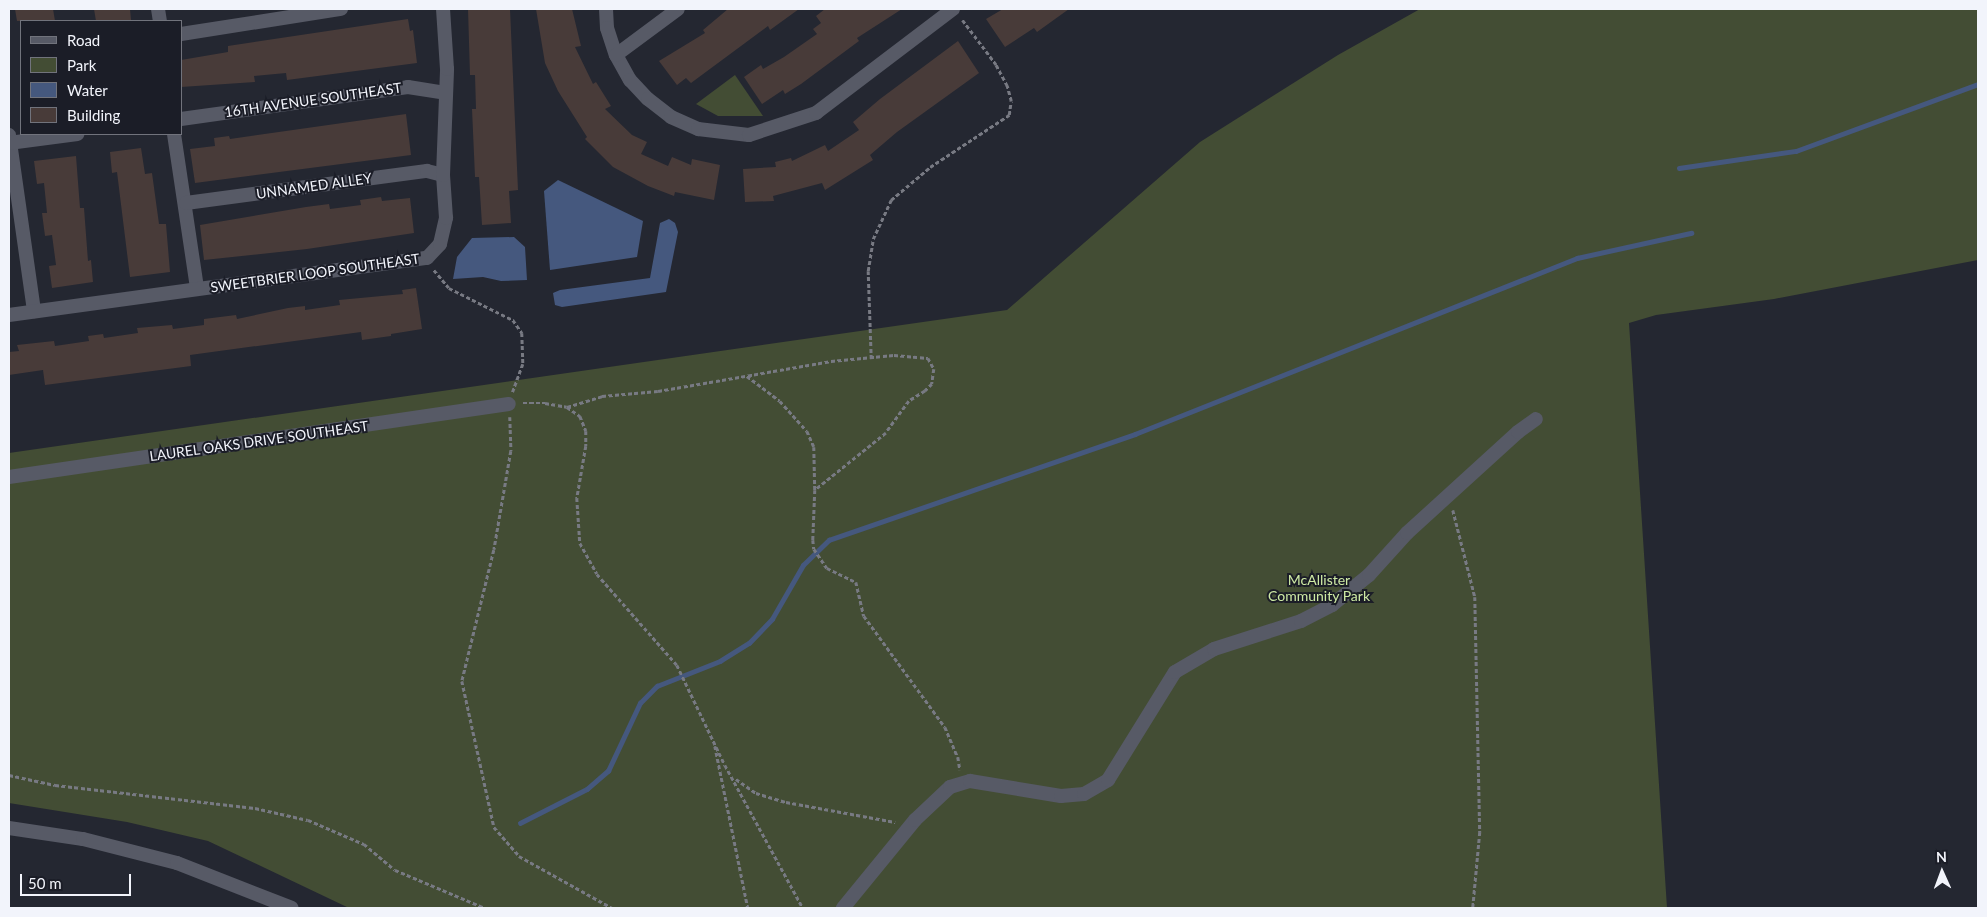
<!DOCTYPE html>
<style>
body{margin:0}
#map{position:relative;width:1987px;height:917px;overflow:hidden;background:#242731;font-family:Lato,sans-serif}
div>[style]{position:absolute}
.green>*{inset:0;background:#434d34}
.water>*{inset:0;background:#45587e}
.stream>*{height:4.5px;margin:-2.25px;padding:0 2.25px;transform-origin:2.25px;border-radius:2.25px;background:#45587e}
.building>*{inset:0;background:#483b39}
.path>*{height:2.5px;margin-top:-1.25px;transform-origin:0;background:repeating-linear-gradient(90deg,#787a83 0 4px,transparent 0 6.5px)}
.minor>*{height:14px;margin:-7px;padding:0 7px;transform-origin:7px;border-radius:7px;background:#575a66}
span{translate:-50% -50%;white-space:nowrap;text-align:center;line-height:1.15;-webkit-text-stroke:4px #1b1d27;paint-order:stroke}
.street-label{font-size:14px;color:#f2f4fb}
.park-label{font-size:14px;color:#ceeaa4}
.frame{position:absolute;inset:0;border:10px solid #f2f4fb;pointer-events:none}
.legend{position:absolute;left:20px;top:20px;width:162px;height:115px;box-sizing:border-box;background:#1b1d27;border:1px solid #71737c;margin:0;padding:6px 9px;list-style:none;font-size:15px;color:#f2f4fb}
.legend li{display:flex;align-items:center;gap:10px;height:25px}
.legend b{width:25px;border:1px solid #71737c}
.north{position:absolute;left:1917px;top:847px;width:50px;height:50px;-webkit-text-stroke:4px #1b1d27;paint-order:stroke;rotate:358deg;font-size:14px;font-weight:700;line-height:20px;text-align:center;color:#f2f4fb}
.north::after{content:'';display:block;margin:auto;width:18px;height:22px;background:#f2f4fb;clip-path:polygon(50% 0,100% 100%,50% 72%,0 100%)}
.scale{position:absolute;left:20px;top:874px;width:111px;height:22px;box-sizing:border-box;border:2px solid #f2f4fb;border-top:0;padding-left:6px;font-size:15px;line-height:18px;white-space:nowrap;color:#f2f4fb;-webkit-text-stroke:4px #1b1d27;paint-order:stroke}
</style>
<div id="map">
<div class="green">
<i style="clip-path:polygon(1420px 9px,1978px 9px,1978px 260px,1774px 299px,1656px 315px,1629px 323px,1667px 908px,349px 908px,208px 841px,127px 822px,9px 803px,9px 453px,1007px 310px,1200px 142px,1338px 55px)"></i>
<i style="clip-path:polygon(735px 75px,763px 116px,718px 116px,696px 104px)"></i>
</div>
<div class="water">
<i style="clip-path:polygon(558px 180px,643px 221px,637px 257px,550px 270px,544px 191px)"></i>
<i style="clip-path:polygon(669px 219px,675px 223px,678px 232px,666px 292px,562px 307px,555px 305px,553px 293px,560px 290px,650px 278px,660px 223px)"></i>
<i style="clip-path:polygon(514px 237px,525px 247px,527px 280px,501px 281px,483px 277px,453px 279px,457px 257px,472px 238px)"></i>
</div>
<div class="stream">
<i style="left:1679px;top:168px;width:118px;rotate:-8.3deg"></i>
<i style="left:1796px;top:151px;width:194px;rotate:-20.2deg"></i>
<i style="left:520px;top:823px;width:75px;rotate:-26.9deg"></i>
<i style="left:587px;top:789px;width:28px;rotate:-41deg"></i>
<i style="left:608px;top:771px;width:75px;rotate:-64.8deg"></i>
<i style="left:640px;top:703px;width:24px;rotate:-45deg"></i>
<i style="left:657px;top:686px;width:68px;rotate:-21.6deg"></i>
<i style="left:720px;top:661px;width:34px;rotate:-32deg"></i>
<i style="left:749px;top:643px;width:33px;rotate:-46deg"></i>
<i style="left:772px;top:619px;width:62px;rotate:-60.1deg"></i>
<i style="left:803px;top:565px;width:36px;rotate:-44deg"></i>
<i style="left:829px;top:540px;width:324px;rotate:-19.1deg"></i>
<i style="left:1135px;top:434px;width:476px;rotate:-21.7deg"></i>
<i style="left:1577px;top:258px;width:117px;rotate:-12.4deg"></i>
</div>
<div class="building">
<i style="clip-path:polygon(15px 9px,53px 9px,55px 21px,17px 21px)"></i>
<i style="clip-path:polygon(94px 9px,130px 9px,131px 20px,96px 21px)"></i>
<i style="clip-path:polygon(468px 9px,510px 9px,518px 190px,509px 191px,511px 223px,482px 225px,479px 177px,475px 177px,472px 109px,476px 109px,475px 75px,470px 75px)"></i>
<i style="clip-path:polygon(536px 9px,572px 9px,581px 46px,575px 47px,593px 84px,596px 82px,611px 106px,605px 109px,632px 135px,647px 142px,641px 154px,668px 166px,672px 157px,691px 165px,692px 159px,720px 165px,714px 200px,675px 192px,674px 196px,648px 186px,613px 167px,585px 139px,587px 137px,558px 91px,545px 63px)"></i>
<i style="clip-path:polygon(728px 9px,799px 9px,770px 30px,768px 26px,691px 83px,686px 78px,677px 85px,659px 61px,705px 33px,703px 30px)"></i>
<i style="clip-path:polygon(825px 9px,902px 9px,857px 38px,859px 41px,801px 84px,785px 94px,783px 90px,762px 104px,744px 77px,761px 65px,763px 69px,784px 57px,817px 34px,813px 29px,821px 23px,816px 16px)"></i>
<i style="clip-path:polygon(1003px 9px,1069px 9px,1037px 32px,1034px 28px,1005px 47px,986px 19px)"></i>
<i style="clip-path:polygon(408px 19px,410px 31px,413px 30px,417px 63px,287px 80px,286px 73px,254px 76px,255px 82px,181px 87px,181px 60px,228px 52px,228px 46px)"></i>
<i style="clip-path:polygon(958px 41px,979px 73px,897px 132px,870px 155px,873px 160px,825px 190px,822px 183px,773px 196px,774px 201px,745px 202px,743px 169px,776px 167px,775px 162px,791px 158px,792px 161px,825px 145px,828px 151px,859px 130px,853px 122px,880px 99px)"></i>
<i style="clip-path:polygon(406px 114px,411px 155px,195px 183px,190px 149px,215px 146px,214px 138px,229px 136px,230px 139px)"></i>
<i style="clip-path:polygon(141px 148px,145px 174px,152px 173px,159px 224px,166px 224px,170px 272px,130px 277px,117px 172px,112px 173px,110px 152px)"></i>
<i style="clip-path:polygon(76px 156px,80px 208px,84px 208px,88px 261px,91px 260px,93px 282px,52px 288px,49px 266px,56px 265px,52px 235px,45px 236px,42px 213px,47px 213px,44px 183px,37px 184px,34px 161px)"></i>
<i style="clip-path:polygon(381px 197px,382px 201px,410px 198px,414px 233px,307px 249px,204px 260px,200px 225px,306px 207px,329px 204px,330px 209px,361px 205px,360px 200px)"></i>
<i style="clip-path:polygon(416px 288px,422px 329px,391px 334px,391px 336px,362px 340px,361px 332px,190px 355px,191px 366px,45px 385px,43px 370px,9px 375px,9px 352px,19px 351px,17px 345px,54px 341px,55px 346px,89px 341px,88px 336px,103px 334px,104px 338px,138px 333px,137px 328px,172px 325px,173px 329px,204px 325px,204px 319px,236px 315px,237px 319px,288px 308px,305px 306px,305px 310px,340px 305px,339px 300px,403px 294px,402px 290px)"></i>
</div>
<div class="path">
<i style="left:434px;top:270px;width:23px;rotate:50deg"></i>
<i style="left:449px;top:288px;width:72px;rotate:26.6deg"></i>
<i style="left:513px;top:320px;width:16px;rotate:55deg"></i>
<i style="left:522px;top:333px;width:31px;rotate:88deg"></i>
<i style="left:523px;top:364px;width:30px;rotate:110deg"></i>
<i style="left:871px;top:359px;width:88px;rotate:-92deg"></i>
<i style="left:868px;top:271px;width:32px;rotate:-81deg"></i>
<i style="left:873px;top:239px;width:43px;rotate:-65.2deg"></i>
<i style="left:891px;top:200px;width:51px;rotate:-40.2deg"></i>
<i style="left:930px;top:167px;width:95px;rotate:-33.4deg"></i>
<i style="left:1009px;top:115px;width:14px;rotate:-82deg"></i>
<i style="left:1011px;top:101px;width:16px;rotate:-105deg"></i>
<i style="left:1007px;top:86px;width:24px;rotate:-118deg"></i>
<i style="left:996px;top:65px;width:56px;rotate:-127.1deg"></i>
<i style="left:747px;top:376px;width:41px;rotate:37.1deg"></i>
<i style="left:780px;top:401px;width:40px;rotate:48deg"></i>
<i style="left:807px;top:431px;width:17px;rotate:66deg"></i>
<i style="left:814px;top:447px;width:43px;rotate:88.7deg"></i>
<i style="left:523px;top:403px;width:22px"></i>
<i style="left:545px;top:403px;width:22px;rotate:10deg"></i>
<i style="left:567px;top:407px;width:16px;rotate:35deg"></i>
<i style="left:580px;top:416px;width:16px;rotate:68deg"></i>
<i style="left:586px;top:431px;width:15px;rotate:90deg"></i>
<i style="left:586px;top:446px;width:53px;rotate:99.8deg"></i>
<i style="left:577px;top:498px;width:45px;rotate:86.2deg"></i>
<i style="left:580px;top:543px;width:35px;rotate:61deg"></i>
<i style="left:597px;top:574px;width:121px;rotate:48.7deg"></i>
<i style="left:677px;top:665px;width:111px;rotate:64.4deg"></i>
<i style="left:725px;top:765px;width:163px;rotate:61.4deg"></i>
<i style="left:567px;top:407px;width:37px;rotate:-17deg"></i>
<i style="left:602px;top:396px;width:56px;rotate:-5.1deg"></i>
<i style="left:658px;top:391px;width:176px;rotate:-9.8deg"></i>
<i style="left:831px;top:361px;width:63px;rotate:-5.4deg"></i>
<i style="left:894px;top:355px;width:34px;rotate:5deg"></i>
<i style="left:928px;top:358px;width:13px;rotate:61deg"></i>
<i style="left:934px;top:369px;width:15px;rotate:98deg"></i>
<i style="left:932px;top:384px;width:10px;rotate:135deg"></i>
<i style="left:925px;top:391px;width:19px;rotate:148deg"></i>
<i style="left:909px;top:401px;width:39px;rotate:126deg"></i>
<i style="left:886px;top:433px;width:91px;rotate:141.2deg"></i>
<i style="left:815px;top:490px;width:50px;rotate:92.3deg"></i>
<i style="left:813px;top:540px;width:9px;rotate:84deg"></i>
<i style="left:814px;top:549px;width:23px;rotate:56deg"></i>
<i style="left:827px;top:568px;width:32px;rotate:26deg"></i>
<i style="left:856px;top:582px;width:35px;rotate:77deg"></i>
<i style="left:864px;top:616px;width:137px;rotate:53.9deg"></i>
<i style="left:945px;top:727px;width:33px;rotate:67deg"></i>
<i style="left:958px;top:757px;width:13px;rotate:81deg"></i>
<i style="left:510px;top:417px;width:34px;rotate:88deg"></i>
<i style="left:511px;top:451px;width:100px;rotate:99.7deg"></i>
<i style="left:494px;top:550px;width:135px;rotate:103.7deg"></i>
<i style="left:462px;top:681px;width:149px;rotate:77.6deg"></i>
<i style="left:494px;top:827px;width:38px;rotate:49deg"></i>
<i style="left:519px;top:856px;width:107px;rotate:29.2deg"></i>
<i style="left:1453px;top:510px;width:90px;rotate:75.8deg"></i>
<i style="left:1475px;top:597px;width:235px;rotate:88.8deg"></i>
<i style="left:1480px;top:832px;width:76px;rotate:95.3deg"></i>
<i style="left:715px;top:746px;width:165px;rotate:78.5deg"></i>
<i style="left:9px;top:775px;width:47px;rotate:12.3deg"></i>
<i style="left:55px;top:785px;width:201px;rotate:6.6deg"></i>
<i style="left:255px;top:808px;width:54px;rotate:12.8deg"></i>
<i style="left:308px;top:820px;width:61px;rotate:23.2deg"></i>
<i style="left:364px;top:844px;width:40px;rotate:40deg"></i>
<i style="left:395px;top:870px;width:98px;rotate:22.9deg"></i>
<i style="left:736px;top:779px;width:24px;rotate:35deg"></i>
<i style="left:756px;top:793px;width:31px;rotate:17deg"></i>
<i style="left:786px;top:802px;width:111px;rotate:10.4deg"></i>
</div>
<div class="minor">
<i style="left:158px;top:9px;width:12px;rotate:81deg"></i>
<i style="left:606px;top:9px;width:19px;rotate:87deg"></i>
<i style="left:607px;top:28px;width:28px;rotate:72deg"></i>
<i style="left:616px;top:55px;width:29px;rotate:61deg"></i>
<i style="left:630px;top:80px;width:26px;rotate:47deg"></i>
<i style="left:648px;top:99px;width:29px;rotate:38deg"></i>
<i style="left:671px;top:117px;width:30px;rotate:24deg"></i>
<i style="left:698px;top:129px;width:51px;rotate:6.7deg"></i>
<i style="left:749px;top:135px;width:71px;rotate:-18.2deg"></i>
<i style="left:816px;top:113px;width:172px;rotate:-37.2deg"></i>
<i style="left:181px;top:34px;width:162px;rotate:-8.9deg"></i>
<i style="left:616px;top:55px;width:77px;rotate:-36.6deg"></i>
<i style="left:181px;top:119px;width:229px;rotate:-8deg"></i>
<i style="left:408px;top:87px;width:36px;rotate:9deg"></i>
<i style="left:174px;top:134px;width:156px;rotate:81.5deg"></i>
<i style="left:9px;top:135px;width:178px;rotate:81.9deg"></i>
<i style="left:9px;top:143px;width:69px;rotate:-7.5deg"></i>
<i style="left:186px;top:203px;width:243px;rotate:-7.6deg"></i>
<i style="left:427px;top:171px;width:16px;rotate:14deg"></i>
<i style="left:9px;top:315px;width:422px;rotate:-7.8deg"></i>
<i style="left:427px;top:258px;width:19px;rotate:-47deg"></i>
<i style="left:440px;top:244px;width:27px;rotate:-77deg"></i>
<i style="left:446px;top:218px;width:43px;rotate:-94deg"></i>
<i style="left:443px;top:175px;width:106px;rotate:-87.8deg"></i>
<i style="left:447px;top:69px;width:60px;rotate:-93.8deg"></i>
<i style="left:9px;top:477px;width:505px;rotate:-8.31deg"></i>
<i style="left:9px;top:828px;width:75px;rotate:8.5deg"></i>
<i style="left:83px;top:839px;width:97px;rotate:14.3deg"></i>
<i style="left:177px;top:863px;width:123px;rotate:21.4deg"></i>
<i style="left:843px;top:908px;width:114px;rotate:-50.7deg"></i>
<i style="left:915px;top:820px;width:48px;rotate:-43.3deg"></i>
<i style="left:950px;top:787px;width:21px;rotate:-17deg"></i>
<i style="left:970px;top:781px;width:92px;rotate:9.4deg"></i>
<i style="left:1061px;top:796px;width:23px;rotate:-5deg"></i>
<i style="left:1084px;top:794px;width:28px;rotate:-30deg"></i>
<i style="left:1108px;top:780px;width:127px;rotate:-58.2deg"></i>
<i style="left:1175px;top:672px;width:45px;rotate:-30.5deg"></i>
<i style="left:1214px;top:649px;width:91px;rotate:-17.8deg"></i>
<i style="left:1301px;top:621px;width:35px;rotate:-27deg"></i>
<i style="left:1332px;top:605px;width:48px;rotate:-39deg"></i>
<i style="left:1369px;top:575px;width:57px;rotate:-47.9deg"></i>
<i style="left:1407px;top:533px;width:150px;rotate:-42.3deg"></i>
<i style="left:1518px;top:432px;width:22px;rotate:-36deg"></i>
</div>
<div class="street-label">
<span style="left:313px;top:100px;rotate:-8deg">16TH AVENUE SOUTHEAST</span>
<span style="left:314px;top:186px;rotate:-8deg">UNNAMED ALLEY</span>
<span style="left:315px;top:273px;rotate:-8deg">SWEETBRIER LOOP SOUTHEAST</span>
<span style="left:259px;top:441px;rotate:-8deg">LAUREL OAKS DRIVE SOUTHEAST</span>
</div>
<div class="park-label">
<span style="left:1319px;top:588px">McAllister<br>Community Park</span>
</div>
<div class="frame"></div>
<ul class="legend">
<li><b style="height:6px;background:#575a66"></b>Road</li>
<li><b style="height:14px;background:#434d34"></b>Park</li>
<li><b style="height:14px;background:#45587e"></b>Water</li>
<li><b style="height:14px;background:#483b39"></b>Building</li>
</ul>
<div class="north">N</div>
<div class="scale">50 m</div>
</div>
